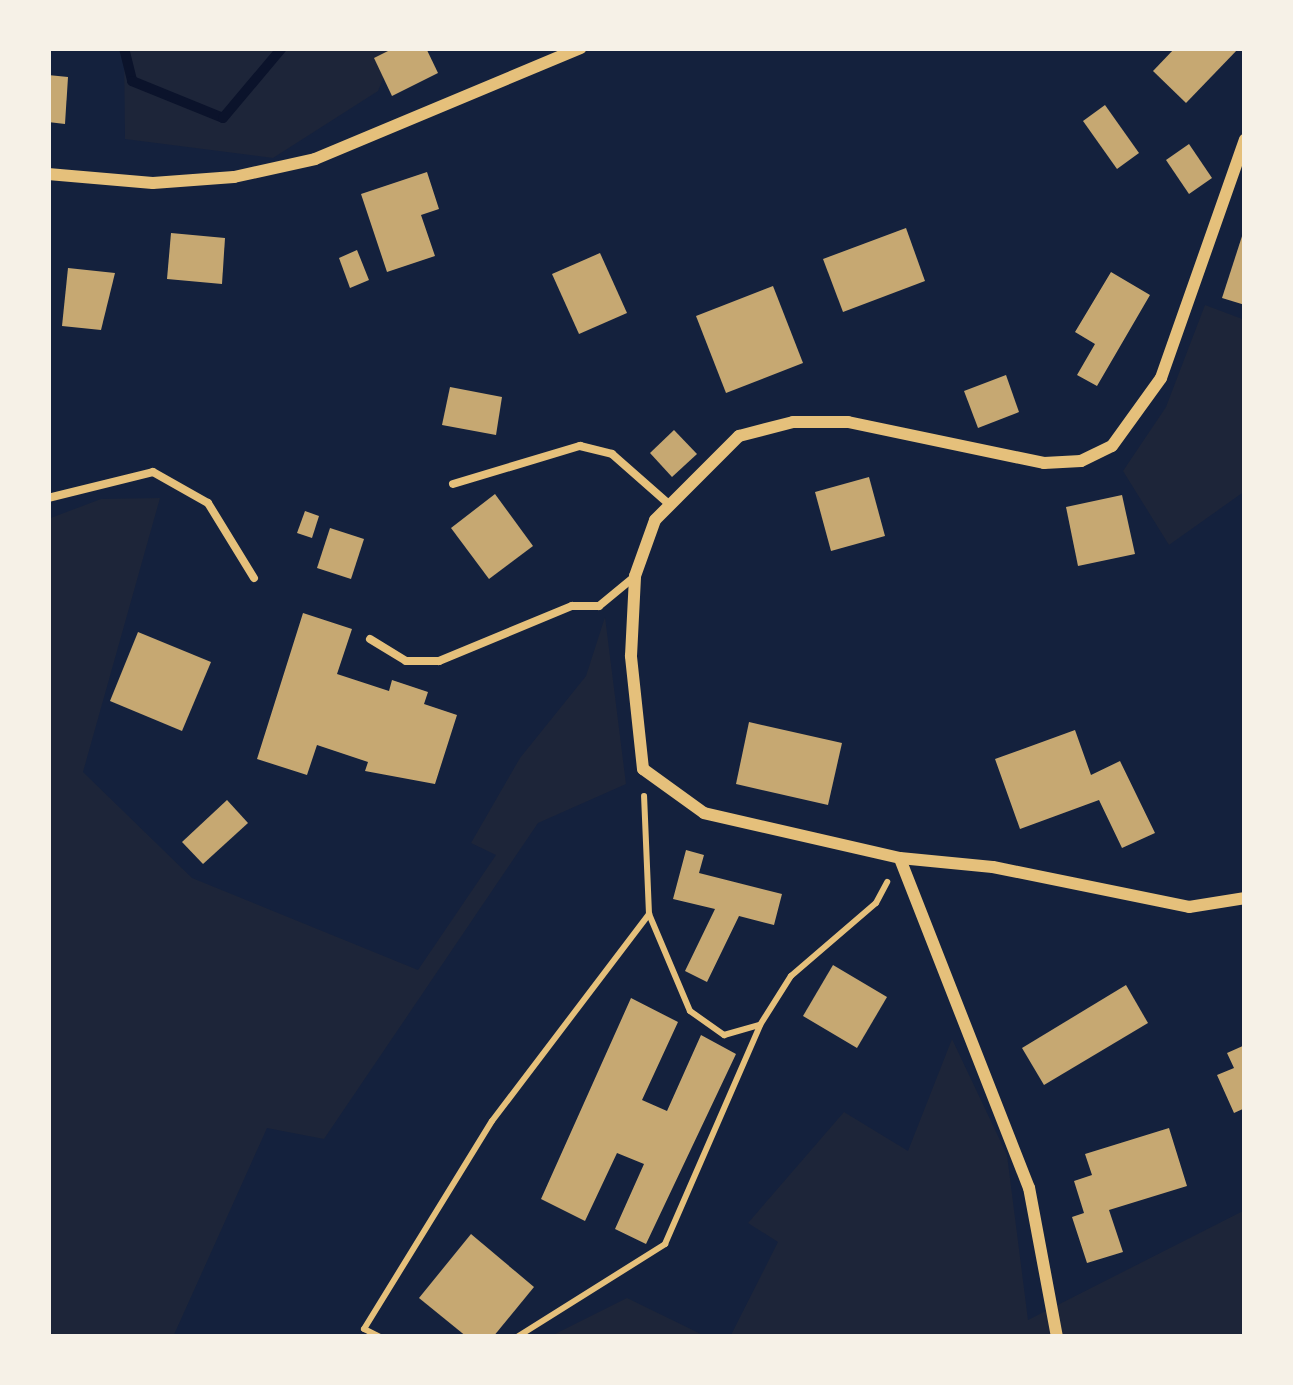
<!DOCTYPE html>
<style>
body{margin:0}
#map{position:relative;width:1293px;height:1385px;overflow:hidden;background:#14213d;font-family:"Roboto Serif",serif}
div>[style]{position:absolute}
.green>*{inset:0;background:#1d2539}
.stream>*{height:10px;margin:-5px;padding:0 5px;transform-origin:5px;border-radius:5px;background:#0b132b}
.building>*{inset:0;background:#c6a872}
.path>*{height:6px;margin:-3px;padding:0 3px;transform-origin:3px;border-radius:3px;background:#e5c07b}
.service>*{height:8px;margin:-4px;padding:0 4px;transform-origin:4px;border-radius:4px;background:#e5c07b}
.minor>*{height:12px;margin:-6px;padding:0 6px;transform-origin:6px;border-radius:6px;background:#e5c07b}
span{translate:-50% -50%;white-space:nowrap;text-align:center;line-height:1.15;-webkit-text-stroke:12px #f6f1e7;paint-order:stroke}
.frame{position:absolute;inset:0;border:51px solid #f6f1e7;pointer-events:none}
</style>
<div id="map">
<div class="green">
<i style="clip-path:polygon(124px 48px,396px 48px,378px 91px,273px 158px,125px 139px)"></i>
<i style="clip-path:polygon(1205px 305px,1245px 320px,1245px 491px,1169px 545px,1123px 471px,1166px 407px)"></i>
<i style="clip-path:polygon(160px 498px,83px 772px,192px 878px,418px 970px,496px 855px,471px 843px,520px 758px,586px 676px,605px 617px,626px 784px,538px 823px,324px 1139px,267px 1128px,173px 1337px,48px 1337px,48px 519px,101px 499px)"></i>
<i style="clip-path:polygon(952px 1039px,1007px 1155px,1028px 1320px,1245px 1210px,1245px 1337px,730px 1337px,778px 1242px,748px 1223px,844px 1112px,908px 1151px)"></i>
<i style="clip-path:polygon(627px 1298px,707px 1337px,549px 1337px)"></i>
</div>
<div class="stream">
<i style="left:124px;top:48px;width:34px;rotate:76deg"></i>
<i style="left:132px;top:81px;width:98px;rotate:22.1deg"></i>
<i style="left:223px;top:118px;width:92px;rotate:-49.9deg"></i>
</div>
<div class="building">
<i style="clip-path:polygon(394px 48px,426px 48px,438px 73px,392px 96px,374px 58px)"></i>
<i style="clip-path:polygon(1175px 48px,1239px 48px,1186px 103px,1153px 71px)"></i>
<i style="clip-path:polygon(48px 75px,68px 77px,65px 124px,48px 122px)"></i>
<i style="clip-path:polygon(1105px 105px,1139px 153px,1117px 169px,1083px 121px)"></i>
<i style="clip-path:polygon(1189px 144px,1212px 178px,1189px 194px,1166px 160px)"></i>
<i style="clip-path:polygon(427px 172px,439px 209px,421px 215px,435px 256px,387px 272px,361px 194px)"></i>
<i style="clip-path:polygon(906px 228px,925px 281px,843px 312px,823px 259px)"></i>
<i style="clip-path:polygon(1244px 230px,1245px 230px,1245px 305px,1222px 298px)"></i>
<i style="clip-path:polygon(171px 233px,225px 238px,222px 284px,167px 279px)"></i>
<i style="clip-path:polygon(357px 250px,369px 280px,350px 288px,339px 258px)"></i>
<i style="clip-path:polygon(600px 253px,627px 313px,579px 334px,552px 274px)"></i>
<i style="clip-path:polygon(68px 268px,115px 273px,101px 330px,62px 326px)"></i>
<i style="clip-path:polygon(1111px 272px,1150px 295px,1097px 386px,1077px 375px,1095px 344px,1075px 332px)"></i>
<i style="clip-path:polygon(773px 286px,803px 363px,726px 393px,696px 316px)"></i>
<i style="clip-path:polygon(1006px 375px,1019px 412px,978px 428px,964px 391px)"></i>
<i style="clip-path:polygon(450px 387px,502px 397px,496px 435px,442px 425px)"></i>
<i style="clip-path:polygon(674px 430px,697px 454px,672px 477px,650px 453px)"></i>
<i style="clip-path:polygon(869px 477px,885px 536px,831px 551px,815px 492px)"></i>
<i style="clip-path:polygon(495px 494px,533px 546px,489px 579px,451px 528px)"></i>
<i style="clip-path:polygon(1122px 495px,1135px 554px,1078px 566px,1066px 507px)"></i>
<i style="clip-path:polygon(305px 511px,319px 516px,312px 538px,297px 533px)"></i>
<i style="clip-path:polygon(330px 528px,364px 539px,351px 579px,317px 568px)"></i>
<i style="clip-path:polygon(303px 613px,352px 629px,337px 674px,389px 691px,392px 680px,428px 692px,424px 704px,457px 715px,435px 784px,365px 771px,368px 762px,317px 745px,307px 775px,257px 759px)"></i>
<i style="clip-path:polygon(138px 632px,211px 662px,182px 731px,110px 701px)"></i>
<i style="clip-path:polygon(749px 722px,842px 743px,828px 805px,736px 784px)"></i>
<i style="clip-path:polygon(1075px 730px,1091px 775px,1120px 761px,1155px 833px,1122px 848px,1099px 800px,1020px 829px,995px 759px)"></i>
<i style="clip-path:polygon(227px 800px,248px 823px,203px 864px,182px 842px)"></i>
<i style="clip-path:polygon(686px 850px,704px 855px,699px 873px,782px 894px,774px 925px,739px 916px,707px 982px,685px 971px,715px 909px,673px 899px)"></i>
<i style="clip-path:polygon(833px 965px,887px 997px,857px 1048px,803px 1016px)"></i>
<i style="clip-path:polygon(1126px 985px,1148px 1023px,1044px 1085px,1022px 1048px)"></i>
<i style="clip-path:polygon(631px 998px,678px 1022px,642px 1100px,667px 1111px,701px 1035px,736px 1054px,646px 1244px,615px 1229px,644px 1164px,617px 1153px,585px 1221px,541px 1199px)"></i>
<i style="clip-path:polygon(1245px 1045px,1245px 1108px,1234px 1113px,1217px 1075px,1234px 1068px,1227px 1053px)"></i>
<i style="clip-path:polygon(1169px 1128px,1187px 1186px,1109px 1210px,1123px 1252px,1087px 1263px,1072px 1217px,1084px 1213px,1074px 1181px,1092px 1175px,1085px 1154px)"></i>
<i style="clip-path:polygon(471px 1234px,534px 1287px,493px 1337px,467px 1337px,419px 1298px)"></i>
</div>
<div class="path">
<i style="left:649px;top:914px;width:105px;rotate:67.1deg"></i>
<i style="left:690px;top:1011px;width:42px;rotate:35.2deg"></i>
<i style="left:724px;top:1035px;width:36px;rotate:-16deg"></i>
<i style="left:380px;top:1337px;width:18px;rotate:-153deg"></i>
<i style="left:364px;top:1329px;width:244px;rotate:-58.4deg"></i>
<i style="left:492px;top:1121px;width:260px;rotate:-52.8deg"></i>
<i style="left:649px;top:914px;width:118px;rotate:-92.4deg"></i>
<i style="left:517px;top:1337px;width:175px;rotate:-32.1deg"></i>
<i style="left:665px;top:1244px;width:239px;rotate:-66.5deg"></i>
<i style="left:760px;top:1025px;width:58px;rotate:-57.7deg"></i>
<i style="left:791px;top:976px;width:112px;rotate:-40.7deg"></i>
<i style="left:876px;top:903px;width:24px;rotate:-62deg"></i>
</div>
<div class="service">
<i style="left:453px;top:484px;width:133px;rotate:-16.7deg"></i>
<i style="left:580px;top:446px;width:33px;rotate:14deg"></i>
<i style="left:612px;top:454px;width:76px;rotate:41.3deg"></i>
<i style="left:48px;top:498px;width:108px;rotate:-13.9deg"></i>
<i style="left:153px;top:472px;width:63px;rotate:29.4deg"></i>
<i style="left:208px;top:503px;width:88px;rotate:58.5deg"></i>
<i style="left:370px;top:639px;width:42px;rotate:31.4deg"></i>
<i style="left:406px;top:661px;width:33px"></i>
<i style="left:439px;top:661px;width:144px;rotate:-22.5deg"></i>
<i style="left:572px;top:606px;width:27px"></i>
<i style="left:599px;top:606px;width:44px;rotate:-39.5deg"></i>
</div>
<div class="minor">
<i style="left:48px;top:174px;width:105px;rotate:4.9deg"></i>
<i style="left:153px;top:183px;width:81px;rotate:-4.2deg"></i>
<i style="left:234px;top:177px;width:83px;rotate:-12.5deg"></i>
<i style="left:315px;top:159px;width:288px;rotate:-22.7deg"></i>
<i style="left:900px;top:858px;width:93px;rotate:5.5deg"></i>
<i style="left:993px;top:867px;width:200px;rotate:11.5deg"></i>
<i style="left:1189px;top:907px;width:57px;rotate:-9.1deg"></i>
<i style="left:1057px;top:1337px;width:152px;rotate:-100.6deg"></i>
<i style="left:1029px;top:1188px;width:354px;rotate:-111.4deg"></i>
<i style="left:900px;top:858px;width:201px;rotate:-167.1deg"></i>
<i style="left:704px;top:813px;width:75px;rotate:-144.2deg"></i>
<i style="left:643px;top:769px;width:114px;rotate:-96.1deg"></i>
<i style="left:631px;top:656px;width:80px;rotate:-87.1deg"></i>
<i style="left:635px;top:576px;width:59px;rotate:-70.3deg"></i>
<i style="left:655px;top:520px;width:119px;rotate:-45deg"></i>
<i style="left:739px;top:436px;width:56px;rotate:-14.5deg"></i>
<i style="left:793px;top:422px;width:55px"></i>
<i style="left:848px;top:422px;width:200px;rotate:11.8deg"></i>
<i style="left:1044px;top:463px;width:37px;rotate:-3deg"></i>
<i style="left:1081px;top:461px;width:34px;rotate:-26deg"></i>
<i style="left:1112px;top:446px;width:84px;rotate:-54.2deg"></i>
<i style="left:1161px;top:378px;width:253px;rotate:-70.6deg"></i>
</div>
<div class="frame"></div>
</div>
